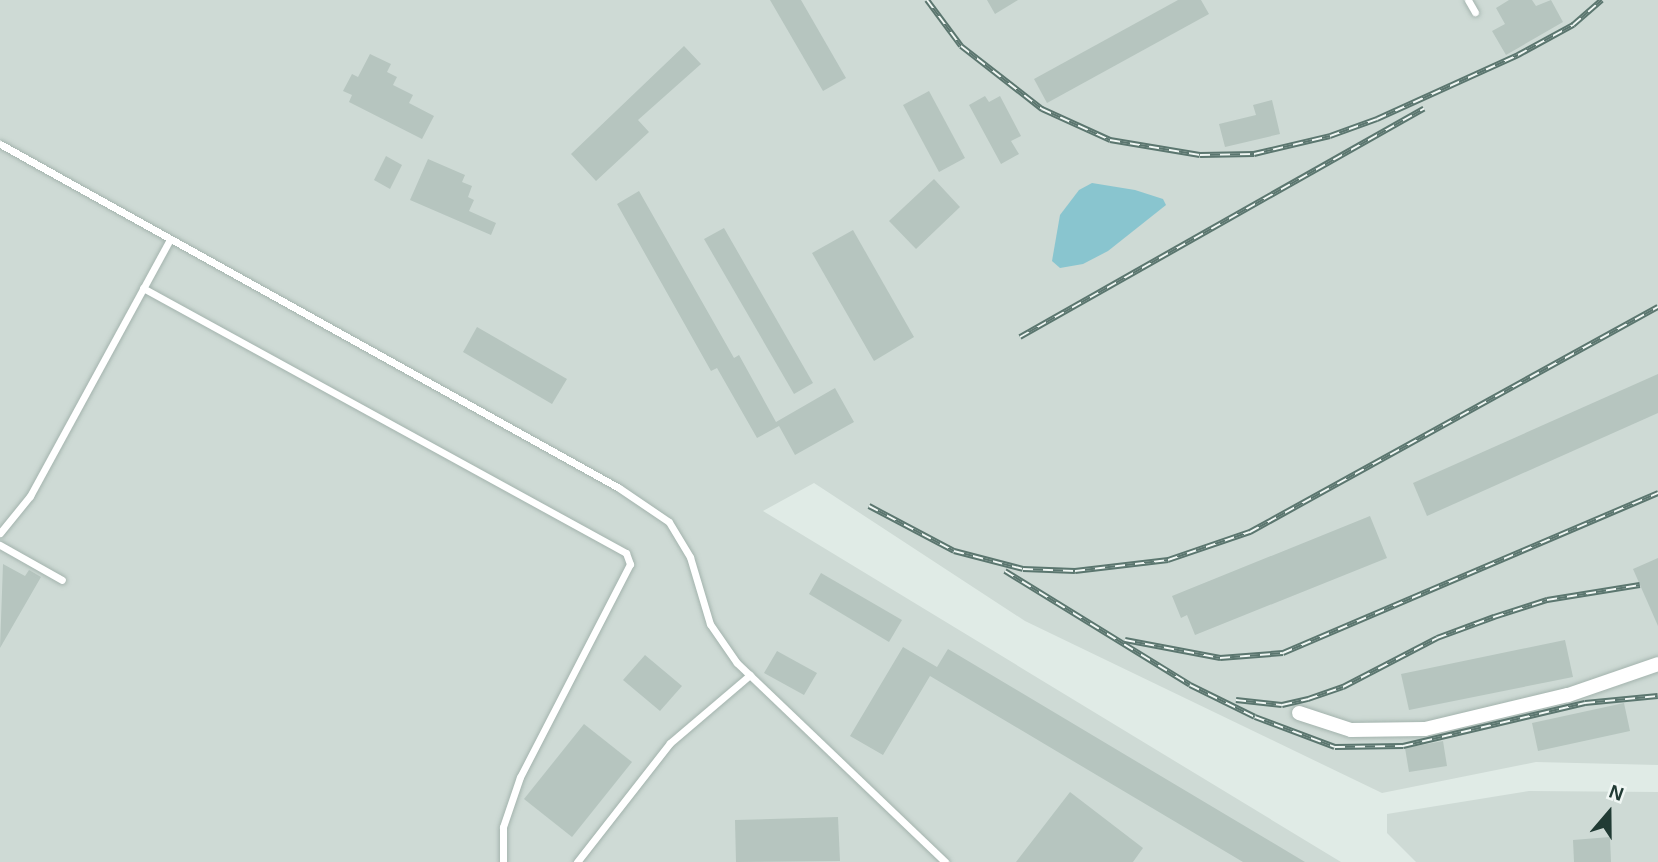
<!DOCTYPE html>
<style>
body{margin:0}
#map{position:relative;width:1658px;height:862px;overflow:hidden;background:#e0ebe6;font-family:Helvetica,sans-serif}
div>[style]{position:absolute}
.built>*{inset:0;background:#cedad5}
.water>*{inset:0;background:#89c5cf}
.building>*{inset:0;background:#b6c5bf}
.roads{filter:drop-shadow(0 0 2px #a3b3ad) drop-shadow(0 0 2px #a3b3ad)}
.lane>*{height:7px;margin:-3.5px;padding:0 3.5px;transform-origin:3.5px;border-radius:3.5px;background:#fff}
.street>*{height:14px;margin:-7px;padding:0 7px;transform-origin:7px;border-radius:7px;background:#fff}
.rail>*{height:6px;margin-top:-3px;transform-origin:0;background:repeating-linear-gradient(90deg,#f0f7f4 0 10px,#5b766f 0 20px);box-sizing:border-box;border-block:2px solid #5b766f}
span{translate:-50% -50%;white-space:nowrap;text-align:center;line-height:1.15;-webkit-text-stroke:7px #f0f7f4;paint-order:stroke}
.north{position:absolute;left:1574px;top:778px;width:70px;height:70px;-webkit-text-stroke:5px #f0f7f4;paint-order:stroke;rotate:20deg;font-size:19px;font-weight:700;line-height:28px;text-align:center;color:#213b34}
.north::after{content:'';display:block;margin:auto;width:24px;height:32px;background:#213b34;clip-path:polygon(50% 0,100% 100%,50% 72%,0 100%)}
</style>
<div id="map">
<div class="built">
<i style="clip-path:polygon(0 0,1658px 0,1658px 765px,1536px 762px,1382px 793px,1025px 621px,814px 483px,763px 511px,1341px 862px,0 862px)"></i>
<i style="clip-path:polygon(1529px 791px,1658px 792px,1658px 862px,1416px 862px,1387px 833px,1387px 814px)"></i>
</div>
<div class="water">
<i style="clip-path:polygon(1092px 183px,1135px 190px,1163px 199px,1166px 205px,1108px 251px,1083px 264px,1060px 268px,1052px 261px,1060px 215px,1079px 190px)"></i>
</div>
<div class="building">
<i style="clip-path:polygon(770px 0,801px 0,846px 78px,823px 91px)"></i>
<i style="clip-path:polygon(987px 0,1018px 0,995px 14px)"></i>
<i style="clip-path:polygon(1178px 0,1201px 0,1209px 14px,1047px 103px,1034px 79px)"></i>
<i style="clip-path:polygon(1509px 0,1532px 0,1536px 6px,1551px 0,1563px 22px,1506px 55px,1492px 31px,1505px 24px,1496px 8px)"></i>
<i style="clip-path:polygon(684px 46px,701px 64px,638px 120px,649px 132px,596px 181px,571px 154px)"></i>
<i style="clip-path:polygon(370px 54px,391px 64px,387px 72px,397px 77px,393px 85px,413px 95px,409px 103px,434px 116px,422px 139px,349px 102px,352px 95px,343px 91px,352px 74px,358px 77px)"></i>
<i style="clip-path:polygon(929px 91px,965px 158px,939px 172px,903px 105px)"></i>
<i style="clip-path:polygon(985px 96px,989px 102px,1000px 96px,1021px 136px,1011px 141px,1019px 154px,1001px 164px,969px 105px)"></i>
<i style="clip-path:polygon(1272px 100px,1280px 134px,1225px 147px,1219px 124px,1256px 115px,1253px 105px)"></i>
<i style="clip-path:polygon(386px 156px,402px 165px,390px 189px,374px 180px)"></i>
<i style="clip-path:polygon(428px 159px,465px 175px,462px 182px,472px 186px,468px 197px,474px 200px,469px 211px,496px 223px,491px 235px,410px 200px)"></i>
<i style="clip-path:polygon(934px 179px,960px 207px,916px 249px,889px 221px)"></i>
<i style="clip-path:polygon(639px 191px,734px 358px,739px 355px,776px 422px,835px 388px,854px 422px,795px 455px,779px 426px,757px 438px,717px 368px,711px 371px,617px 204px)"></i>
<i style="clip-path:polygon(724px 228px,813px 383px,794px 394px,704px 239px)"></i>
<i style="clip-path:polygon(853px 230px,914px 337px,874px 361px,812px 253px)"></i>
<i style="clip-path:polygon(477px 327px,567px 379px,552px 404px,463px 352px)"></i>
<i style="clip-path:polygon(1658px 374px,1658px 413px,1427px 516px,1413px 483px)"></i>
<i style="clip-path:polygon(1370px 516px,1387px 558px,1195px 635px,1187px 615px,1181px 618px,1172px 596px)"></i>
<i style="clip-path:polygon(1658px 558px,1658px 626px,1633px 569px)"></i>
<i style="clip-path:polygon(3px 564px,25px 576px,29px 570px,41px 577px,0 648px)"></i>
<i style="clip-path:polygon(821px 573px,902px 620px,889px 642px,809px 594px)"></i>
<i style="clip-path:polygon(1565px 640px,1573px 677px,1409px 710px,1401px 674px)"></i>
<i style="clip-path:polygon(903px 647px,937px 667px,948px 649px,1305px 862px,1243px 862px,930px 676px,883px 755px,850px 736px)"></i>
<i style="clip-path:polygon(777px 651px,817px 673px,804px 695px,764px 673px)"></i>
<i style="clip-path:polygon(645px 655px,682px 686px,660px 711px,623px 680px)"></i>
<i style="clip-path:polygon(1624px 703px,1630px 731px,1538px 751px,1532px 723px)"></i>
<i style="clip-path:polygon(584px 724px,632px 762px,572px 837px,524px 799px)"></i>
<i style="clip-path:polygon(1443px 741px,1447px 766px,1409px 772px,1405px 748px)"></i>
<i style="clip-path:polygon(1070px 792px,1143px 848px,1133px 862px,1016px 862px)"></i>
<i style="clip-path:polygon(838px 817px,840px 861px,736px 862px,735px 820px)"></i>
<i style="clip-path:polygon(1610px 837px,1611px 862px,1574px 862px,1573px 840px)"></i>
</div>
<div class="roads">
<div class="lane">
<i style="left:1468px;top:0;width:14px;rotate:60deg"></i>
<i style="left:0;top:144px;width:708px;rotate:29.06deg"></i>
<i style="left:619px;top:488px;width:60px;rotate:34.2deg"></i>
<i style="left:669px;top:522px;width:41px;rotate:59deg"></i>
<i style="left:690px;top:557px;width:70px;rotate:73.4deg"></i>
<i style="left:710px;top:624px;width:47px;rotate:55.3deg"></i>
<i style="left:737px;top:663px;width:288px;rotate:43.7deg"></i>
<i style="left:143px;top:288px;width:551px;rotate:28.75deg"></i>
<i style="left:626px;top:553px;width:12px;rotate:70deg"></i>
<i style="left:630px;top:564px;width:240px;rotate:117.3deg"></i>
<i style="left:520px;top:777px;width:53px;rotate:108.8deg"></i>
<i style="left:503px;top:827px;width:35px;rotate:90deg"></i>
<i style="left:0;top:533px;width:48px;rotate:-51deg"></i>
<i style="left:30px;top:496px;width:290px;rotate:-61.4deg"></i>
<i style="left:0;top:545px;width:71px;rotate:29.4deg"></i>
<i style="left:577px;top:862px;width:151px;rotate:-52deg"></i>
<i style="left:670px;top:743px;width:105px;rotate:-40.4deg"></i>
</div>
<div class="street">
<i style="left:1299px;top:713px;width:55px;rotate:18.1deg"></i>
<i style="left:1351px;top:730px;width:74px;rotate:-0.8deg"></i>
<i style="left:1425px;top:729px;width:147px;rotate:-13.4deg"></i>
<i style="left:1568px;top:695px;width:95px;rotate:-19deg"></i>
</div>
</div>
<div class="rail">
<i style="left:927px;top:0;width:57px;rotate:53.5deg"></i>
<i style="left:961px;top:46px;width:103px;rotate:37.9deg"></i>
<i style="left:1042px;top:109px;width:75px;rotate:24.5deg"></i>
<i style="left:1110px;top:140px;width:91px;rotate:9.5deg"></i>
<i style="left:1200px;top:155px;width:54px;rotate:-1.1deg"></i>
<i style="left:1254px;top:154px;width:78px;rotate:-13.3deg"></i>
<i style="left:1330px;top:136px;width:50px;rotate:-19.9deg"></i>
<i style="left:1377px;top:119px;width:155px;rotate:-24.4deg"></i>
<i style="left:1518px;top:55px;width:63px;rotate:-28.6deg"></i>
<i style="left:1573px;top:25px;width:38px;rotate:-41deg"></i>
<i style="left:1020px;top:337px;width:464px;rotate:-29.5deg"></i>
<i style="left:869px;top:506px;width:96px;rotate:27.9deg"></i>
<i style="left:954px;top:551px;width:71px;rotate:14.6deg"></i>
<i style="left:1023px;top:569px;width:52px;rotate:2.2deg"></i>
<i style="left:1075px;top:571px;width:94px;rotate:-6.7deg"></i>
<i style="left:1168px;top:560px;width:87px;rotate:-18.9deg"></i>
<i style="left:1250px;top:532px;width:466px;rotate:-28.9deg"></i>
<i style="left:1005px;top:571px;width:217px;rotate:31.6deg"></i>
<i style="left:1190px;top:685px;width:72px;rotate:26.2deg"></i>
<i style="left:1255px;top:717px;width:85px;rotate:20.6deg"></i>
<i style="left:1335px;top:747px;width:68px;rotate:-0.8deg"></i>
<i style="left:1403px;top:746px;width:187px;rotate:-13.3deg"></i>
<i style="left:1585px;top:703px;width:73px;rotate:-5.5deg"></i>
<i style="left:1125px;top:640px;width:97px;rotate:10.7deg"></i>
<i style="left:1220px;top:658px;width:63px;rotate:-4.5deg"></i>
<i style="left:1283px;top:653px;width:408px;rotate:-23.1deg"></i>
<i style="left:1236px;top:700px;width:46px;rotate:6.2deg"></i>
<i style="left:1282px;top:705px;width:27px;rotate:-13deg"></i>
<i style="left:1308px;top:699px;width:37px;rotate:-19deg"></i>
<i style="left:1343px;top:687px;width:106px;rotate:-27.5deg"></i>
<i style="left:1437px;top:638px;width:61px;rotate:-20.2deg"></i>
<i style="left:1494px;top:617px;width:56px;rotate:-17.8deg"></i>
<i style="left:1547px;top:600px;width:94px;rotate:-9.2deg"></i>
</div>
<div class="north">N</div>
</div>
